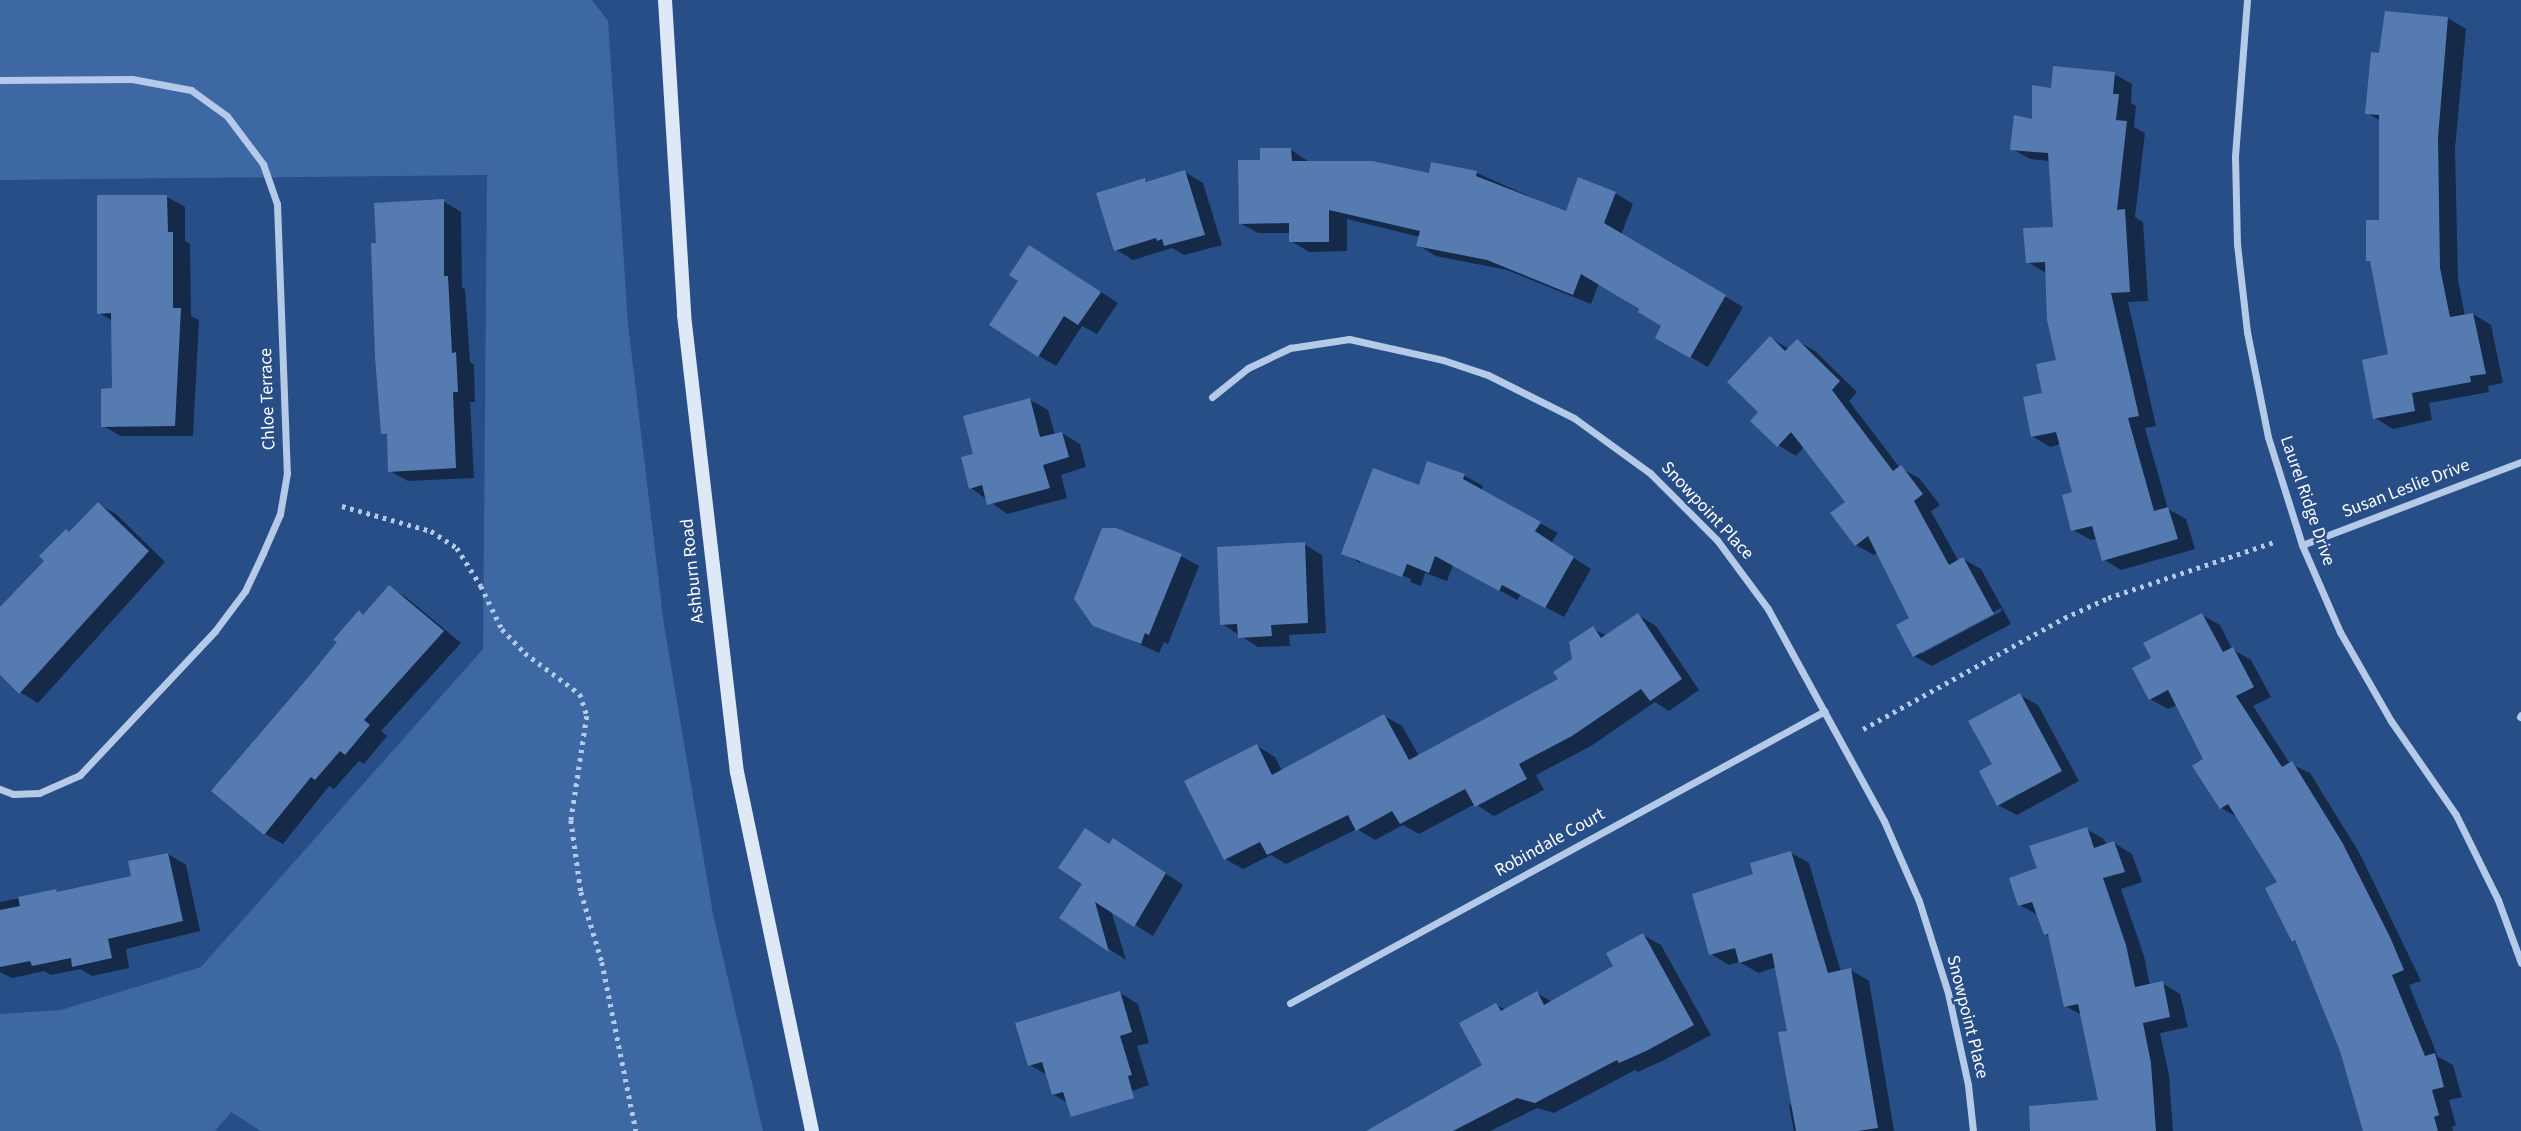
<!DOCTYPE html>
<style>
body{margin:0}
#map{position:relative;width:2521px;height:1131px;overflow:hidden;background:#284e87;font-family:"Source Sans 3",sans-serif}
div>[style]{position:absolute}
.green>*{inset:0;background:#3d68a3}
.shadow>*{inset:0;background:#0007}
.building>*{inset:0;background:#557bb0}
.path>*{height:4.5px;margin-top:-2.25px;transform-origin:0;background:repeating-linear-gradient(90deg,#b4cae8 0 3.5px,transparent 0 8.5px)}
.street>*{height:7px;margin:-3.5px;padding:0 3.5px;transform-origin:3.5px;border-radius:3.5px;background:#b4cae8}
.secondary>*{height:14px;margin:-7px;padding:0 7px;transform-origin:7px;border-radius:7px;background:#dee8f7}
span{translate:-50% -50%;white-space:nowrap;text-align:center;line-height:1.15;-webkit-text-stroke:5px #284e87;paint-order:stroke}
.street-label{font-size:18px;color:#fff}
</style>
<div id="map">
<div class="green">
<i style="clip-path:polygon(0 0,592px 0,608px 21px,628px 324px,664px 625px,713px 914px,763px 1131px,261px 1131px,231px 1112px,215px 1131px,0 1131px,0 1014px,61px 1010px,201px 967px,483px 649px,487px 175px,0 180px)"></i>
</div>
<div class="shadow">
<i style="clip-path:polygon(2448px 18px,2466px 29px,2455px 149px,2458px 280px,2465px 316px,2473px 314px,2491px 325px,2503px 383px,2488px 386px,2489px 392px,2429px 403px,2432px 420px,2393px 429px,2375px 418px,2391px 356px,2372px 263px,2368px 260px,2381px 221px,2381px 121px,2367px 113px,2380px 55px)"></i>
<i style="clip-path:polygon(2114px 74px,2132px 84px,2131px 103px,2136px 106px,2134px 127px,2145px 133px,2135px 217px,2143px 222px,2148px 301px,2128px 302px,2156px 426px,2145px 428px,2168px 509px,2186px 519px,2195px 549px,2121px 570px,2103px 559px,2097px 539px,2091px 540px,2073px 530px,2074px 493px,2061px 444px,2050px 447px,2032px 436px,2059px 361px,2046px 273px,2028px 262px,2055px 228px,2050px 161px,2030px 159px,2012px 149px,2052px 90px)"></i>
<i style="clip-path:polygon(1290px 149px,1309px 162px,1430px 175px,1432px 164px,1477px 173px,1567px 213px,1615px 193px,1633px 204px,1621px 235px,1743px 307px,1708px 367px,1657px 337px,1664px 326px,1599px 283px,1591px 304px,1507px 270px,1436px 256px,1418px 245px,1420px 237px,1347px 219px,1347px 251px,1309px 252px,1291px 241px,1291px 233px,1258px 233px,1240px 223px,1262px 162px)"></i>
<i style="clip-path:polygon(1185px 172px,1203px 183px,1222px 245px,1184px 255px,1172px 248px,1133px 260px,1115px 249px,1145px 180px,1150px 183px)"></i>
<i style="clip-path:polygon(167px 197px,185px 207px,185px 241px,190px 244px,191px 316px,199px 320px,193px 436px,121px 436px,103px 426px,114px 390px,113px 321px,99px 313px)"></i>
<i style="clip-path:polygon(443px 201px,461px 212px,462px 287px,465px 289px,470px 362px,474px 365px,475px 402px,470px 402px,474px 478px,408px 481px,390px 471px,388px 436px,383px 433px,378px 244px)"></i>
<i style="clip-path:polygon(1048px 258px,1118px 303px,1097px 334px,1082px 326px,1056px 366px,1039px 356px)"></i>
<i style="clip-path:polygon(evenodd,1771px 338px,1789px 349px,1797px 341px,1815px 351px,1857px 392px,1849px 401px,1900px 468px,1919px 478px,1940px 505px,1931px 511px,1959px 562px,1963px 559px,1981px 569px,2011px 624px,1932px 666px,1914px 656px,1911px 619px,1878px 552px,1874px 555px,1856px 545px,1847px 502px,1804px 447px,1796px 456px,1778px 445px,1761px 412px,1771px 338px,2001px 608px,2002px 611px,1921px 654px,1921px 650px,2001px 608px)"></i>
<i style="clip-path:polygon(1030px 400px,1048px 410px,1055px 435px,1062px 433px,1080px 444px,1086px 467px,1061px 475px,1067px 498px,1007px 514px,971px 488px,975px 455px)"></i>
<i style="clip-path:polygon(1428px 463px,1465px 476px,1483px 486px,1481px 491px,1558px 533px,1551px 543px,1591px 569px,1564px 617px,1521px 594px,1517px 600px,1453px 565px,1447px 581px,1425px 573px,1421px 586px,1410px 582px,1411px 579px,1360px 559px,1360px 563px,1343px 553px,1420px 487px)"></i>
<i style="clip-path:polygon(98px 504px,116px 514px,165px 562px,38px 703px,20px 692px,0 673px,0 612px)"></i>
<i style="clip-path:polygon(1304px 544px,1322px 555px,1326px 633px,1289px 635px,1290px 646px,1258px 647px,1222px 624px)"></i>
<i style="clip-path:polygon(1181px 556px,1199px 566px,1168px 644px,1164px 642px,1159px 653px,1095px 624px)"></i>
<i style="clip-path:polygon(389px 587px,407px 598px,461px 643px,381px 731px,387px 736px,364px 764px,359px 761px,334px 789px,329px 786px,283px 844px,265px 834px,313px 675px)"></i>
<i style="clip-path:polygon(1638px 615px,1656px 626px,1699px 690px,1669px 711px,1655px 702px,1591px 746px,1536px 775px,1544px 790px,1494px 816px,1475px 804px,1419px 834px,1403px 825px,1375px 840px,1357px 829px,1286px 864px,1271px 855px,1243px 869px,1225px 859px,1257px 746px,1275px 757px,1282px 771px,1384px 716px,1402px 726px,1419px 756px,1560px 679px,1593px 629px,1607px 636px)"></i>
<i style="clip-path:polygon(2202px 615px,2220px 625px,2232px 649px,2251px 660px,2271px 697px,2253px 706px,2290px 764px,2310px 773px,2360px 854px,2421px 981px,2409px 985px,2438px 1057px,2453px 1065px,2462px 1097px,2449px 1100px,2456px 1125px,2452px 1127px,2453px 1131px,2364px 1131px,2342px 1050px,2298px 943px,2293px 940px,2280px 883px,2239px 818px,2221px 808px,2205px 760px,2177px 705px,2168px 709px,2150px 699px,2153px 659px)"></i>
<i style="clip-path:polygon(2020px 695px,2038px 705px,2079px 781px,2017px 815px,1998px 805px,1994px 765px)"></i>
<i style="clip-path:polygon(2086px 829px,2104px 839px,2107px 846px,2114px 843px,2132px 854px,2142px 882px,2121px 889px,2144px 956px,2150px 986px,2162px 983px,2180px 994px,2188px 1027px,2160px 1033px,2169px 1075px,2173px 1131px,2085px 1131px,2100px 1102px,2082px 1015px,2065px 1006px,2050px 937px,2045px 934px,2039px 916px,2020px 905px,2039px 869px)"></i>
<i style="clip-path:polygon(1110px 845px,1131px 850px,1183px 885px,1153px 936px,1111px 910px,1126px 960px,1061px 918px)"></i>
<i style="clip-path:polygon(1791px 853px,1809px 863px,1841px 972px,1851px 970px,1869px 981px,1894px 1131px,1794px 1131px,1789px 1105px,1793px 1104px,1789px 1032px,1776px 967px,1759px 973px,1739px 962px,1729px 965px,1711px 954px,1755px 875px)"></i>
<i style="clip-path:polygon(168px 854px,186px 865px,200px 931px,126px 949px,129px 968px,92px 976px,80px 969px,51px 975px,44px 971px,12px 978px,0 972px,0 902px,56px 891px,60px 893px,133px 878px)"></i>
<i style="clip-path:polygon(1643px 935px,1661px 945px,1711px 1035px,1664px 1060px,1638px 1072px,1635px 1070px,1554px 1113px,1537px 1108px,1490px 1131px,1400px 1131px,1484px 1066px,1496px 1005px,1506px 1010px,1537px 993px,1552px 1002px,1615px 967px)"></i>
<i style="clip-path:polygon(1120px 993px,1138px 1004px,1149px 1043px,1137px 1046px,1149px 1085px,1085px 1108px,1071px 1105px,1053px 1094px,1047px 1075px,1030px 1065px)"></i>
</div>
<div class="building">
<i style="clip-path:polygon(2385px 11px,2448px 17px,2438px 138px,2440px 268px,2450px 317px,2473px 313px,2486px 374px,2470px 376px,2471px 382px,2412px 393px,2415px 411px,2373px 419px,2362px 360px,2388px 354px,2370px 261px,2366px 261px,2366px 220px,2379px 220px,2379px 115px,2365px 114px,2371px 52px,2379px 53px)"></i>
<i style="clip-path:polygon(2053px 66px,2115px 72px,2113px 94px,2119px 94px,2116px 120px,2127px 121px,2117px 210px,2125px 209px,2130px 292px,2111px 293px,2139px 416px,2128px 418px,2154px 511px,2168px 507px,2178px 539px,2102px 561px,2092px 526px,2071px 531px,2062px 495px,2072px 492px,2056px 432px,2031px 437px,2023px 397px,2042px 393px,2036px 364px,2056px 360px,2047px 320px,2045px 262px,2026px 263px,2023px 228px,2053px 227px,2048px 153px,2010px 150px,2014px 115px,2032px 119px,2032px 85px,2051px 88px)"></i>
<i style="clip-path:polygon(1260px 148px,1291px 148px,1292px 161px,1372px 161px,1429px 173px,1431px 162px,1477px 171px,1476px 176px,1566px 211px,1578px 177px,1616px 192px,1604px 223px,1726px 295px,1690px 358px,1655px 338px,1661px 326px,1638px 312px,1639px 309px,1581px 274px,1573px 295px,1487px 260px,1416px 246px,1420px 231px,1329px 210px,1329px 242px,1289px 242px,1289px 223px,1239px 224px,1238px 160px,1260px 160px)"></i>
<i style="clip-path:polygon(1185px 170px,1205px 235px,1164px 246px,1162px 239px,1157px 241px,1156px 238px,1114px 251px,1096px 193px,1145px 178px,1146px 182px)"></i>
<i style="clip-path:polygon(97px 195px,167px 195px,168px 232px,173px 232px,173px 308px,181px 308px,175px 426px,101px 427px,101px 389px,112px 388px,111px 313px,97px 314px)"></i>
<i style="clip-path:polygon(444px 199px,444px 276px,448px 276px,452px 353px,456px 352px,458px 392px,453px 392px,456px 468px,388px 472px,387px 434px,381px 434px,375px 357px,371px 243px,376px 243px,374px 203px)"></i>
<i style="clip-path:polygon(1029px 245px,1101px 292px,1078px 325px,1064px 316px,1038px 357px,989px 325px,1018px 281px,1009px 275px)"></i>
<i style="clip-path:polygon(1770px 336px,1785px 351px,1797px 339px,1840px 381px,1832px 390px,1893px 471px,1901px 465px,1923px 494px,1914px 501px,1949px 565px,1963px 557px,1994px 614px,1913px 657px,1896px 625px,1909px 618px,1868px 536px,1855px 546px,1830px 513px,1845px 502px,1791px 432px,1777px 447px,1750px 421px,1758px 412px,1727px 382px)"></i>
<i style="clip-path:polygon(1030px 398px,1040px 437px,1062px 432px,1069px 457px,1043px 465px,1050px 488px,987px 505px,982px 485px,969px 489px,961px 457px,973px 454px,963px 416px)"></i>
<i style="clip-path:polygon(1427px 461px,1465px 474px,1463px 479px,1541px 522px,1535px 531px,1574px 557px,1545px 608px,1502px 585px,1499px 591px,1435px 556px,1429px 573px,1407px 564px,1402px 577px,1341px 554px,1373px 468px,1419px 485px)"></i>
<i style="clip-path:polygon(98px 502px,149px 551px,19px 694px,0 675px,0 607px,44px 561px,39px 556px,66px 529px,69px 532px)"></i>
<i style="clip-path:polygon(1102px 528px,1116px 528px,1182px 554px,1149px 635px,1145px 633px,1141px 644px,1093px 626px,1074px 599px)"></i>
<i style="clip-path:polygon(1305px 542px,1308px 623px,1271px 625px,1272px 636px,1238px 638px,1237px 624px,1220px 625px,1217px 547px)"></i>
<i style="clip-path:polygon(389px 585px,444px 631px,364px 720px,370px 725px,345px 755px,340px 751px,315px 780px,311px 777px,264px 835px,211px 791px,311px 674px,337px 642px,333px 640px,359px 610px,363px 615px)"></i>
<i style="clip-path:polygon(1638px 613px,1682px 679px,1650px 701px,1641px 689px,1572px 736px,1519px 764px,1527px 779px,1475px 807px,1465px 789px,1400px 824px,1392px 811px,1356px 831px,1348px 815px,1267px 855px,1260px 842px,1224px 860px,1184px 781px,1257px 744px,1272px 775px,1384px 714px,1409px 760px,1558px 679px,1553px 672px,1572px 659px,1569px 642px,1593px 626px,1601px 638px)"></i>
<i style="clip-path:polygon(2202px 613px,2223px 652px,2233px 647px,2254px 687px,2236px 696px,2282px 767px,2292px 761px,2342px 842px,2390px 937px,2404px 970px,2392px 975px,2425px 1056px,2435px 1053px,2444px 1087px,2432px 1090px,2439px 1115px,2434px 1117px,2438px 1131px,2363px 1131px,2340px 1051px,2295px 940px,2292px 942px,2265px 888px,2277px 882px,2228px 804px,2220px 809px,2192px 766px,2203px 759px,2168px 690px,2149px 700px,2132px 668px,2151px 658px,2143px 643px)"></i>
<i style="clip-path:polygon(2020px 693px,2062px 771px,1997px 806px,1979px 771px,1992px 764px,1968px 721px)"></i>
<i style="clip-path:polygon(2087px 827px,2094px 848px,2114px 841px,2125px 872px,2103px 878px,2126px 945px,2135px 987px,2163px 981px,2170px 1017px,2143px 1023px,2151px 1063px,2156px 1131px,2030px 1131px,2029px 1106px,2098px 1100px,2078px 1004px,2064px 1007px,2048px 934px,2044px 935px,2032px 902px,2018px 906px,2009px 878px,2037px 868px,2029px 846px)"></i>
<i style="clip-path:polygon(1085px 828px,1109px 844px,1113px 838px,1166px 873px,1134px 927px,1095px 902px,1109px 952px,1059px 918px,1082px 884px,1058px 868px)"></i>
<i style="clip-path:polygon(1791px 851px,1828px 973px,1851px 968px,1878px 1128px,1858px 1131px,1796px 1131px,1778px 1032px,1787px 1031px,1772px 953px,1739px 963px,1735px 948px,1709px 955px,1692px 894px,1753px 874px,1750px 863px)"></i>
<i style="clip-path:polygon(168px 853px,183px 921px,108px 939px,112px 958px,72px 967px,71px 958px,32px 966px,30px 961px,0 967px,0 910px,20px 906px,18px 897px,56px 889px,57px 892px,131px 876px,128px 861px)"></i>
<i style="clip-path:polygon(1643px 933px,1694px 1025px,1646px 1051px,1619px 1063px,1617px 1060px,1535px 1103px,1517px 1098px,1453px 1131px,1366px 1131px,1482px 1065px,1459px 1023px,1496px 1003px,1501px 1011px,1537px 991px,1544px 1005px,1613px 966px,1606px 953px)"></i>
<i style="clip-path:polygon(1120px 991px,1132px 1032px,1120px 1036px,1132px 1075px,1128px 1076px,1134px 1098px,1071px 1117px,1063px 1092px,1052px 1095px,1042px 1062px,1028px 1066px,1015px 1023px)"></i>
</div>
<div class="path">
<i style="left:342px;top:506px;width:92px;rotate:15.7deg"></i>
<i style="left:431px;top:531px;width:31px;rotate:33deg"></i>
<i style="left:457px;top:548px;width:45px;rotate:57.7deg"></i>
<i style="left:481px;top:586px;width:48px;rotate:64deg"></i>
<i style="left:502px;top:629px;width:33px;rotate:46deg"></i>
<i style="left:525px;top:653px;width:69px;rotate:36.7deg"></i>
<i style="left:580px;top:694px;width:23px;rotate:72deg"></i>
<i style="left:587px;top:716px;width:105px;rotate:98.7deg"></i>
<i style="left:571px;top:820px;width:73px;rotate:82.1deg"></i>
<i style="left:581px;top:892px;width:73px;rotate:73.3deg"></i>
<i style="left:602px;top:962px;width:172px;rotate:78.6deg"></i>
<i style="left:1863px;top:729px;width:230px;rotate:-28.9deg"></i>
<i style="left:2064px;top:618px;width:48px;rotate:-24.4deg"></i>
<i style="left:2108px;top:598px;width:175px;rotate:-18.6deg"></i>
</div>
<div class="street">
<i style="left:2247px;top:0;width:156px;rotate:94.4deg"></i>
<i style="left:2235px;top:156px;width:88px;rotate:88.7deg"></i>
<i style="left:2237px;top:244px;width:89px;rotate:83.5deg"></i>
<i style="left:2247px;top:332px;width:107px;rotate:78.7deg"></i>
<i style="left:2268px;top:437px;width:113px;rotate:72.5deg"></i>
<i style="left:2302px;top:545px;width:95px;rotate:66.4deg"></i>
<i style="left:2340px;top:632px;width:103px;rotate:60.2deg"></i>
<i style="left:2391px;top:721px;width:114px;rotate:55.3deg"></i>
<i style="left:2456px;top:815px;width:95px;rotate:63.7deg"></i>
<i style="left:2498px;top:900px;width:67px;rotate:69.9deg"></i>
<i style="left:0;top:80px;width:132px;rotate:-0.4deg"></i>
<i style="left:132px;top:79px;width:60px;rotate:10.6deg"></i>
<i style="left:191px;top:90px;width:44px;rotate:35.8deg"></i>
<i style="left:227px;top:116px;width:60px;rotate:53.1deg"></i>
<i style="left:263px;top:164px;width:42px;rotate:70.7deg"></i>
<i style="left:277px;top:204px;width:269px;rotate:87.9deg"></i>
<i style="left:287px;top:473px;width:42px;rotate:99.7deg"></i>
<i style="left:280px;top:514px;width:43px;rotate:113.6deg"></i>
<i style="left:263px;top:553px;width:42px;rotate:115.3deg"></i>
<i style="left:245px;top:591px;width:50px;rotate:126.9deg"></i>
<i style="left:215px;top:631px;width:197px;rotate:133.2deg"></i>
<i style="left:80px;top:775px;width:45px;rotate:156.3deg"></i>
<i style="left:39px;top:793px;width:26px;rotate:178deg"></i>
<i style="left:13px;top:794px;width:14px;rotate:-159deg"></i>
<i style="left:1212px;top:397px;width:46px;rotate:-38.9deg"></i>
<i style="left:1248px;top:368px;width:47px;rotate:-25.5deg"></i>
<i style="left:1290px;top:348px;width:60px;rotate:-8.7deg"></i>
<i style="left:1349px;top:339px;width:96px;rotate:12.6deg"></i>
<i style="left:1443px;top:360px;width:47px;rotate:18.4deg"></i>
<i style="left:1488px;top:375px;width:96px;rotate:26.6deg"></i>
<i style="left:1574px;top:418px;width:94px;rotate:35.9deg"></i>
<i style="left:1650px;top:473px;width:95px;rotate:45deg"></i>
<i style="left:1717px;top:540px;width:86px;rotate:53.5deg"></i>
<i style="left:1768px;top:609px;width:242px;rotate:61.3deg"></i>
<i style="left:1884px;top:821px;width:87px;rotate:66.4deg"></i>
<i style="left:1919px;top:901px;width:96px;rotate:72.5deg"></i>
<i style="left:1948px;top:993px;width:94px;rotate:77.7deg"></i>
<i style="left:1968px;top:1085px;width:46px;rotate:83.8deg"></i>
<i style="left:2302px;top:545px;width:234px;rotate:-20.8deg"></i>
<i style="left:2520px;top:717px;width:2px;rotate:-63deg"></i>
<i style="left:1290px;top:1003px;width:609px;rotate:-28.63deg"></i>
</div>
<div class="secondary">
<i style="left:665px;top:0;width:316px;rotate:86.5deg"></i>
<i style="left:684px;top:315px;width:460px;rotate:83.4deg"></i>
<i style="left:737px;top:772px;width:367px;rotate:78.2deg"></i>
</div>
<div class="street-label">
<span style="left:268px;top:399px;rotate:-92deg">Chloe Terrace</span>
<span style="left:2406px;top:489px;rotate:-21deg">Susan Leslie Drive</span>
<span style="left:2307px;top:501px;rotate:71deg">Laurel Ridge Drive</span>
<span style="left:1707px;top:511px;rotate:47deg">Snowpoint Place</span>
<span style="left:693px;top:571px;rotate:-96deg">Ashburn Road</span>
<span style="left:1550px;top:843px;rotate:-29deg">Robindale Court</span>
<span style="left:1967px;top:1017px;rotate:76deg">Snowpoint Place</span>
</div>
</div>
